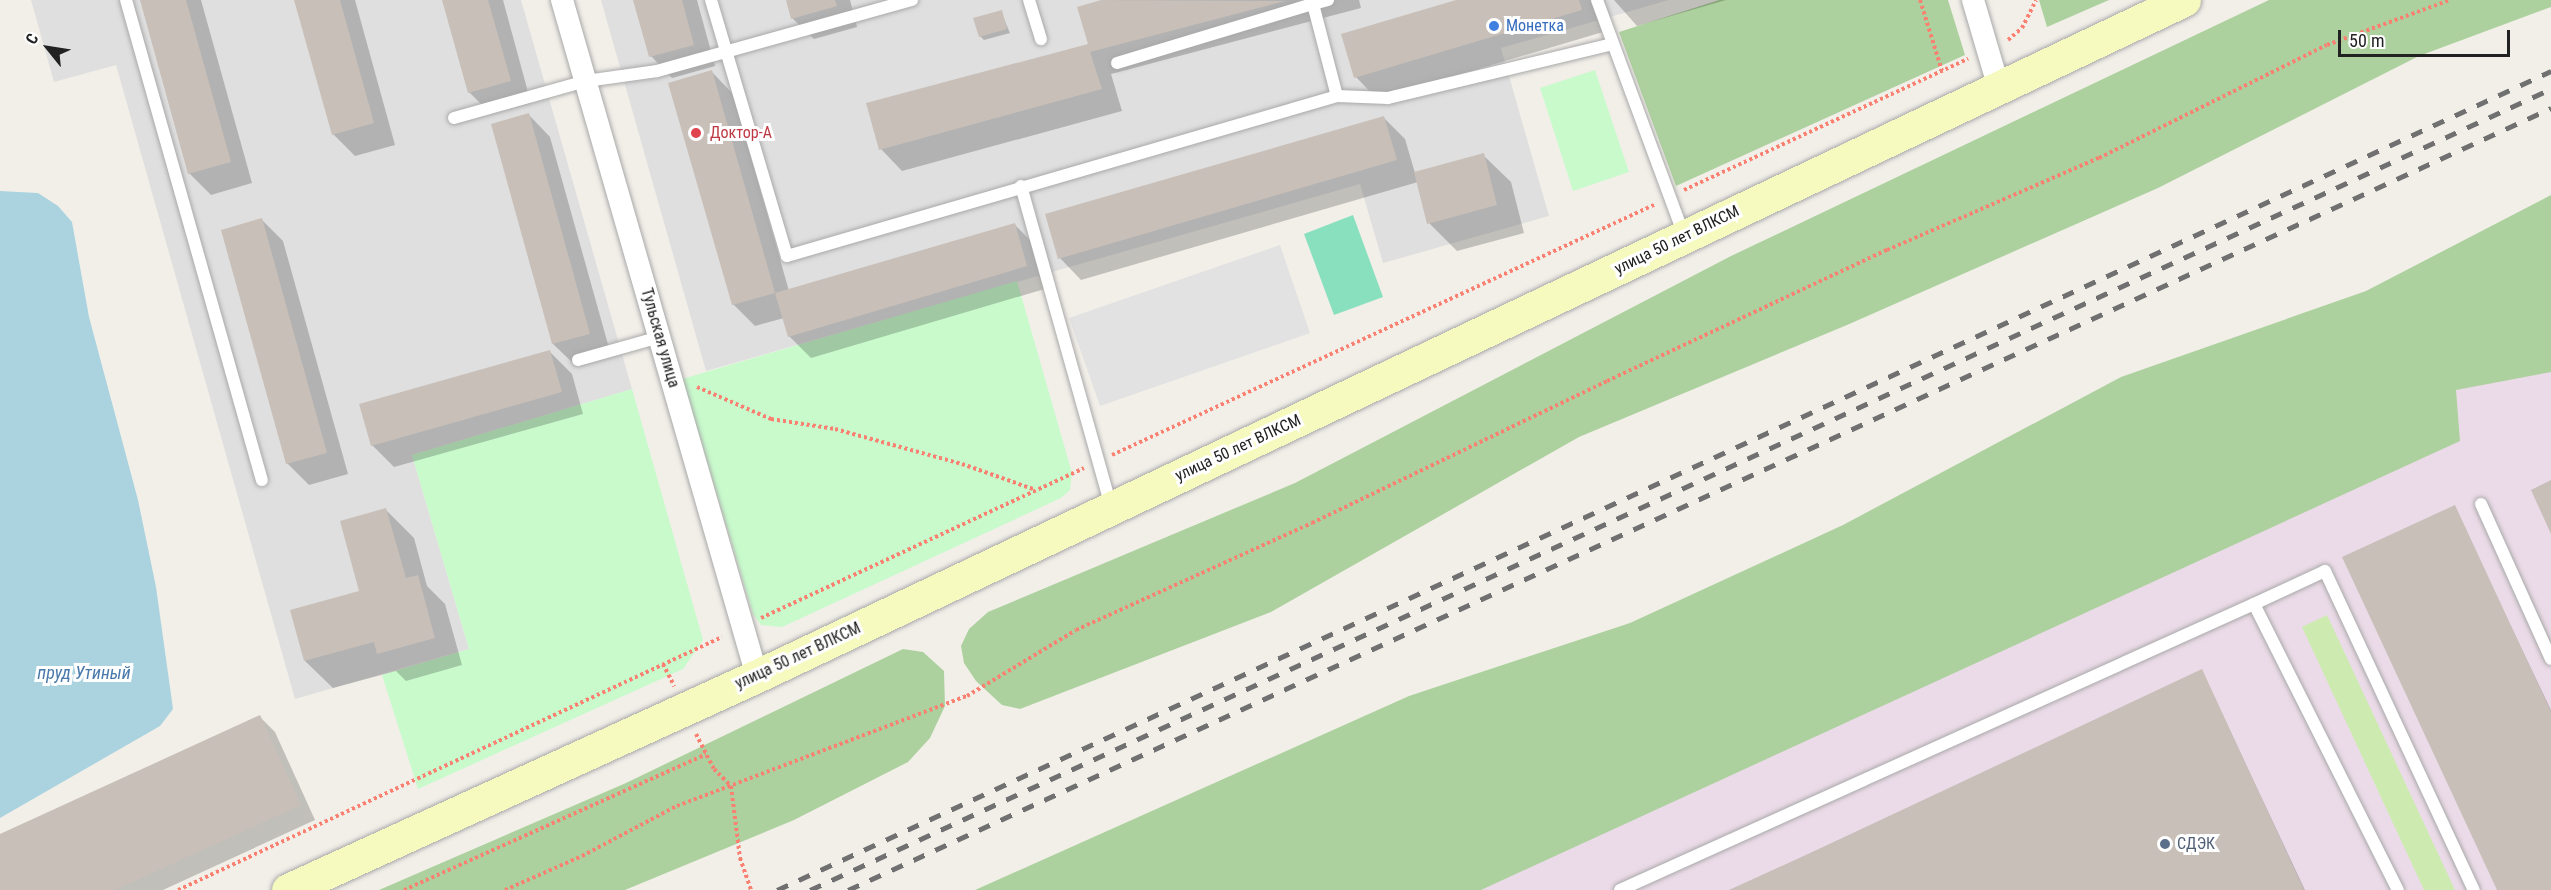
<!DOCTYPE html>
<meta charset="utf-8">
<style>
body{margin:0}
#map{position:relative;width:2551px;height:890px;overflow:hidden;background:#f2efe9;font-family:"Roboto Condensed",sans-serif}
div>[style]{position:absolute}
.residential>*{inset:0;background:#e0dfdf}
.industrial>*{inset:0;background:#ebdbe8}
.grass>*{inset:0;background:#cdebb0}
.forest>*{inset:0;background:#add19e}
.park>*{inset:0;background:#c8facc}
.pitch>*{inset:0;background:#88e0be}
.parking>*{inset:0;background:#e2e2e2}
.water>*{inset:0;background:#aad3df}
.shadow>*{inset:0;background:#0003}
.building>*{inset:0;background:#c7bfb8}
.path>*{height:4px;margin-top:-2px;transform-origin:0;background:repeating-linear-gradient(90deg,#fa8072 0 3px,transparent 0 6px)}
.roads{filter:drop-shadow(0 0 2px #a9a9a9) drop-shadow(0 0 2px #a9a9a9)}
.lane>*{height:12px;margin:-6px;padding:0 6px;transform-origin:6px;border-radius:6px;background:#fff}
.street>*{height:22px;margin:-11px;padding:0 11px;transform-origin:11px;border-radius:11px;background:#fff}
.secondary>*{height:33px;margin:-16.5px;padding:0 16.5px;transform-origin:16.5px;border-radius:16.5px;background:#f7fabf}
.rail>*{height:4.5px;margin-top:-2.25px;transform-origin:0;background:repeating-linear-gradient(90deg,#707070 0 12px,transparent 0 24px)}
.dots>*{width:16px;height:16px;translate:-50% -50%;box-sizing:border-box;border:3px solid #fff;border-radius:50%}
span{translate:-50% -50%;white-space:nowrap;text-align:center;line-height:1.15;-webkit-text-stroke:6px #fff;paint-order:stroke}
.shop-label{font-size:16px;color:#366cbe}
.left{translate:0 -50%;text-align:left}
.health-label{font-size:16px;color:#be3a42}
.street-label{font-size:16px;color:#222}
.service-label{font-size:16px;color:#4e5e75}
.water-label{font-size:18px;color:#4a7aab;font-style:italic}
.north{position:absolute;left:18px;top:18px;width:60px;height:60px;-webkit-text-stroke:4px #fff;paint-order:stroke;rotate:300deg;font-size:16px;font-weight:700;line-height:24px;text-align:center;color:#222}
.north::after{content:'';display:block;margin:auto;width:21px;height:27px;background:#222;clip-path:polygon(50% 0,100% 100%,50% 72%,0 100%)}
.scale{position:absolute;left:2338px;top:30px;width:172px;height:27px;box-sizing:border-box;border:3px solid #222;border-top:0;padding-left:8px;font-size:18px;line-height:21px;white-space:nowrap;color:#222;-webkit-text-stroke:4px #fff;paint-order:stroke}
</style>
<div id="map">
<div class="residential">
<i style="clip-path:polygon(31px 0,521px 0,632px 389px,412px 455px,469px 649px,295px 699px,116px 65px,54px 82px)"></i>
<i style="clip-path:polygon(601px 0,1669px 0,1501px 48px,1549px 216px,1383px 263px,1360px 184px,706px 371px)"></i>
</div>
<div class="industrial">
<i style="clip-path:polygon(2551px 319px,2551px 890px,1324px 890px)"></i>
</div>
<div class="grass">
<i style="clip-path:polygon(2327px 615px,2455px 890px,2424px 890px,2302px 627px)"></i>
</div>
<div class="forest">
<i style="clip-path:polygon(1719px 0,1948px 0,1965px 55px,1676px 186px,1619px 32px)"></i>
<i style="clip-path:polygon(2039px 0,2109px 0,2047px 27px)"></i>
<i style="clip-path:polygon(2269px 0,2551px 0,2551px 7px,2419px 56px,2158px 188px,1847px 325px,1579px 437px,1271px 612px,1020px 709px,1002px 705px,976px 681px,964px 663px,961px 646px,969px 629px,988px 612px,1295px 483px,1731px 256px)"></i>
<i style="clip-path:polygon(2551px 195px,2551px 372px,2456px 390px,2460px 441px,1481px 890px,975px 890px,1409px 696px,1630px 623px,1843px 525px,2121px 377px,2366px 291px)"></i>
<i style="clip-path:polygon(903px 649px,923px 652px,944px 671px,945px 706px,930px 738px,908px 762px,794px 820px,625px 890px,379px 890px,626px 783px)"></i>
</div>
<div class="park">
<i style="clip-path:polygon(1595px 70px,1629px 172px,1573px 191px,1540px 88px)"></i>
<i style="clip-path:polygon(1017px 281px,1072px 473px,1070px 490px,1061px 498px,782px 627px,761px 625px,753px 614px,682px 379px)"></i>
<i style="clip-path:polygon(632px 389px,703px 640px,683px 669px,418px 789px,382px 675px,469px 649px,412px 455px)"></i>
</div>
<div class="pitch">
<i style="clip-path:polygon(1353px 215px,1383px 297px,1334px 315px,1304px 234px)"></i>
</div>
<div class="parking">
<i style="clip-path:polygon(1280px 245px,1310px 333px,1100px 406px,1069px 318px)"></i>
</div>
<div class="water">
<i style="clip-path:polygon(0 191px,38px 193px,58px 206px,72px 222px,89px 317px,138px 500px,156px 587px,173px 709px,160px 726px,0 818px)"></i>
</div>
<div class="shadow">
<i style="clip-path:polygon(142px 0,201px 0,252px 183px,211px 195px,189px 173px)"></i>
<i style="clip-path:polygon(296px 0,355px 0,395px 145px,355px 156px,333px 134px)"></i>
<i style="clip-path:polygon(444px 0,503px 0,531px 103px,491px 114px,469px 92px)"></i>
<i style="clip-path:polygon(635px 0,697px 0,715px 66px,672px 78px,651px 56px)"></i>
<i style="clip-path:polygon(788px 0,850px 0,857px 27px,814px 39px,792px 18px)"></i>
<i style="clip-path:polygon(1106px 0,1359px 0,1361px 8px,1111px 74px,1122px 111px,902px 171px,881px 149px,1090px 45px,1079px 8px)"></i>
<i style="clip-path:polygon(1461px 0,1594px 0,1603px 32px,1377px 99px,1356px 77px)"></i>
<i style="clip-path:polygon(1614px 0,1726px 0,1637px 26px)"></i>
<i style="clip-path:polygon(1001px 12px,1010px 33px,984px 40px,980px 36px)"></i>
<i style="clip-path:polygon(712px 72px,733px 94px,789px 291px,1015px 225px,1036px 246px,1048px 288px,811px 358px,789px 336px,784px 318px,755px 326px,733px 304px)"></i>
<i style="clip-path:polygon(529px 115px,550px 137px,611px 355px,575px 365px,553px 344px)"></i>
<i style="clip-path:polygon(1383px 117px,1405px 139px,1415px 173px,1483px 155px,1511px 182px,1524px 233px,1457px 251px,1429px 223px,1418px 182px,1081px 280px,1060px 258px)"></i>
<i style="clip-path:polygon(262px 220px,283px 241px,348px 474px,309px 485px,287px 463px)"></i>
<i style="clip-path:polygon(550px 352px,572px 374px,583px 414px,394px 467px,372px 445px)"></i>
<i style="clip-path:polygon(2454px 507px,2551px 710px,2551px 890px,2499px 890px)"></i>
<i style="clip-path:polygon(386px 510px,414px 538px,427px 586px,445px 604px,462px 665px,406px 681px,396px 671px,333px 688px,305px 661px,361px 592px)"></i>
<i style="clip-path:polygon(2202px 671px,2305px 890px,1731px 890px)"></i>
<i style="clip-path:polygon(259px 716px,275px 732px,315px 820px,163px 890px,0 890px,0 836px)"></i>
</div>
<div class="building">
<i style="clip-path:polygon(140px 0,186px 0,231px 162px,188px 174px)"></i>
<i style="clip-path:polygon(294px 0,340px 0,374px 123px,332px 135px)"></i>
<i style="clip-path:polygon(442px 0,488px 0,511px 81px,468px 93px)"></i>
<i style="clip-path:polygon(633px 0,682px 0,694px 45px,649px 57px)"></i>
<i style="clip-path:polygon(786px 0,835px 0,837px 6px,791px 19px)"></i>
<i style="clip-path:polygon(1101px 0,1285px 1px,1090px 52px,1102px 89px,879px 150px,866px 103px,1088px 44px,1077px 7px)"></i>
<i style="clip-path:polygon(1456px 0,1579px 0,1582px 10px,1354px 78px,1341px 34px)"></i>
<i style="clip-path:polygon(1002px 10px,1007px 29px,979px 37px,973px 18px)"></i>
<i style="clip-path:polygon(712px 70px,775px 293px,1015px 223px,1027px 266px,788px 337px,775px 293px,732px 305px,668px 83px)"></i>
<i style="clip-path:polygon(529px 113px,590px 334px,552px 344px,491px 124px)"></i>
<i style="clip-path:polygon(1384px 116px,1397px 160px,1058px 259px,1045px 214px)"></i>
<i style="clip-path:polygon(1484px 153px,1497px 205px,1427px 224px,1414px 172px)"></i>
<i style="clip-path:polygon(262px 218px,327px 453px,286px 464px,221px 230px)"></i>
<i style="clip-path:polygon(550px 350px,562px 392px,371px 446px,359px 404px)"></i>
<i style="clip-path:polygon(2551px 480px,2551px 534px,2531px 490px)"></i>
<i style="clip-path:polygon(2455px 505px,2551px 712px,2551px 890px,2497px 890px,2342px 557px)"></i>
<i style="clip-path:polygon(386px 508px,406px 578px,418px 575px,435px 638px,377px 654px,374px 642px,304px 661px,290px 610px,359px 591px,340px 521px)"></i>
<i style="clip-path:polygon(2202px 669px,2304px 890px,1729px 890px,1819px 849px)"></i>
<i style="clip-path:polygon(260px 715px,301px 805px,115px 890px,0 890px,0 834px)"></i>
</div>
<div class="path">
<i style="left:1920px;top:0;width:74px;rotate:72.8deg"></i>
<i style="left:2008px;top:40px;width:18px;rotate:-41deg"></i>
<i style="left:2022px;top:28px;width:31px;rotate:-63deg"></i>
<i style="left:1684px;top:190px;width:313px;rotate:-24.8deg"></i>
<i style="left:697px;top:387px;width:81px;rotate:23.4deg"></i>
<i style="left:771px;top:419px;width:65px;rotate:8.9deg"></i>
<i style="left:835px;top:429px;width:132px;rotate:15.4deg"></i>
<i style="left:962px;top:464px;width:78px;rotate:19.4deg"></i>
<i style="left:1112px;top:455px;width:599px;rotate:-24.77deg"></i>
<i style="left:761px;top:618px;width:356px;rotate:-24.9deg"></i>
<i style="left:663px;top:664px;width:25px;rotate:63deg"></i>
<i style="left:696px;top:734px;width:39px;rotate:63deg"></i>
<i style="left:714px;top:769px;width:24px;rotate:45deg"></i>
<i style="left:731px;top:786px;width:73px;rotate:82.9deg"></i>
<i style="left:740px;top:858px;width:34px;rotate:71deg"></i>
<i style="left:178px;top:890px;width:600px;rotate:-24.94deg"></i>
<i style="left:404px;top:890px;width:331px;rotate:-24.2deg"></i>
<i style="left:505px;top:890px;width:84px;rotate:-23.8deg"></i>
<i style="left:582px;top:856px;width:107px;rotate:-27.8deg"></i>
<i style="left:677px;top:806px;width:310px;rotate:-20.8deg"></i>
<i style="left:967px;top:696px;width:127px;rotate:-31.2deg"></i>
<i style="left:1076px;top:630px;width:259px;rotate:-24.4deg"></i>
<i style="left:1312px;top:523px;width:327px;rotate:-25.7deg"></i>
<i style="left:1607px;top:381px;width:309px;rotate:-25.1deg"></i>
<i style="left:1887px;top:250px;width:231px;rotate:-23.5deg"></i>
<i style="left:2099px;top:158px;width:254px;rotate:-26.4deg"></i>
<i style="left:2327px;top:45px;width:131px;rotate:-20.1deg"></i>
</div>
<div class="roads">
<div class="lane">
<i style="left:126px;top:0;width:499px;rotate:74.2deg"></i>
<i style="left:711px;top:0;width:267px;rotate:73.5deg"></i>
<i style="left:787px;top:256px;width:573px;rotate:-16.22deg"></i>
<i style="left:1337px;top:96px;width:51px;rotate:2.2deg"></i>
<i style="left:1388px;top:98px;width:231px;rotate:-13.5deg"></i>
<i style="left:1029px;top:0;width:41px;rotate:72.9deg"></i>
<i style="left:1328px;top:0;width:16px;rotate:165deg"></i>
<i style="left:1313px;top:4px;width:95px;rotate:75.4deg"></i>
<i style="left:1597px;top:0;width:251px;rotate:69.7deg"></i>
<i style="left:1117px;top:63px;width:205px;rotate:-16.8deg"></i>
<i style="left:454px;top:118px;width:137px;rotate:-15.7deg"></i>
<i style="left:586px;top:81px;width:72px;rotate:-8deg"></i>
<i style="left:657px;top:71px;width:265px;rotate:-15.6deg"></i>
<i style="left:1021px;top:186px;width:333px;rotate:74.3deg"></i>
<i style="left:578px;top:360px;width:85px;rotate:-15.7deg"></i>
<i style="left:2481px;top:504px;width:170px;rotate:65.7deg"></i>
<i style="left:2254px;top:604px;width:78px;rotate:-24.9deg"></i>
<i style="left:2325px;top:571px;width:352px;rotate:65deg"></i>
<i style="left:1620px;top:890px;width:696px;rotate:-24.28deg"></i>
<i style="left:2254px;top:604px;width:320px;rotate:63.3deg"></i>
</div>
<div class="street">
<i style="left:562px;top:0;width:704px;rotate:73.91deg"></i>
<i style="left:1973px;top:0;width:89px;rotate:73.6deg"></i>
</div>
<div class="secondary">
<i style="left:288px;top:890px;width:516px;rotate:-24.53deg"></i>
<i style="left:757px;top:676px;width:1579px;rotate:-25.35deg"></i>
</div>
</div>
<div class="rail">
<i style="left:777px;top:890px;width:1954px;rotate:-24.78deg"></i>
<i style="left:810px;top:890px;width:1916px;rotate:-24.71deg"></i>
<i style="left:848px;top:890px;width:1874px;rotate:-24.66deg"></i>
</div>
<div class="dots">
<i style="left:1494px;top:26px;background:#3f7fe0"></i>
<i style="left:696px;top:133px;background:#e0444e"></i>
<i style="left:2165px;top:844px;background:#5c6f8a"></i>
</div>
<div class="shop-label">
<span class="left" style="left:1506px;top:26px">Монетка</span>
</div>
<div class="health-label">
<span class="left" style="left:710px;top:133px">Доктор-А</span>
</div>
<div class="street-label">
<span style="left:1677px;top:240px;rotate:-26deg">улица 50 лет ВЛКСМ</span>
<span style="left:660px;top:338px;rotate:74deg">Тульская улица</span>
<span style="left:1238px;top:448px;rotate:-25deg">улица 50 лет ВЛКСМ</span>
<span style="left:798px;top:656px;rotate:-25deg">улица 50 лет ВЛКСМ</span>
</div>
<div class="service-label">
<span class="left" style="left:2177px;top:844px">СДЭК</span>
</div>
<div class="water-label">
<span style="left:84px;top:673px">пруд Утиный</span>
</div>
<div class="north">С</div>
<div class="scale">50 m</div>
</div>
